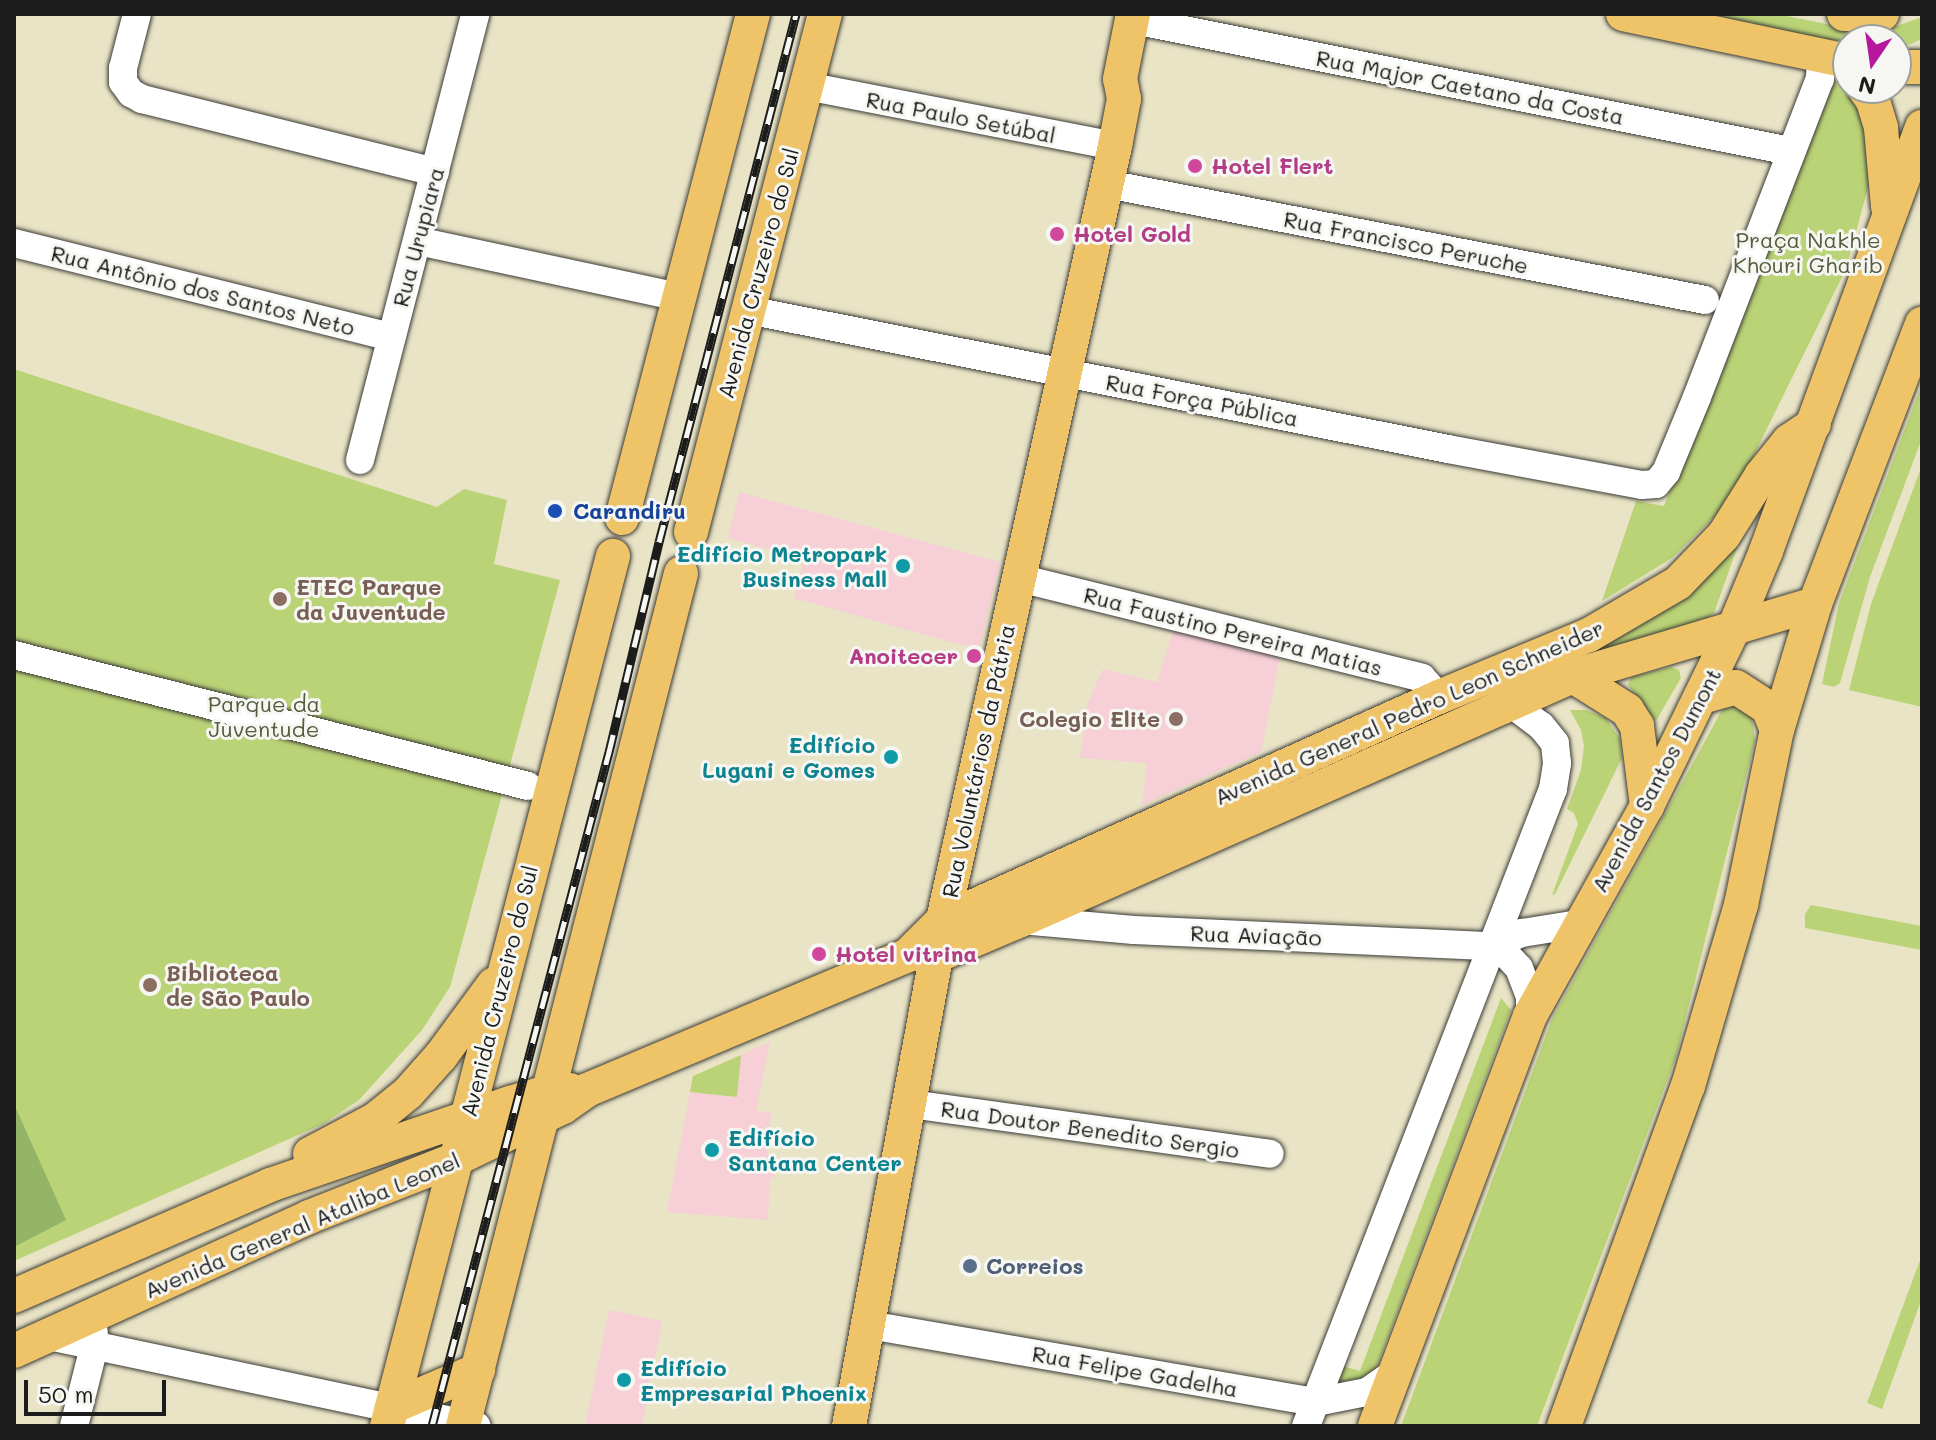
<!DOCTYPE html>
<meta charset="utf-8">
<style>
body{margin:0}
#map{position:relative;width:1936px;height:1440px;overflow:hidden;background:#e9e4c6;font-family:Mali,sans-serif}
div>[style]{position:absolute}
.built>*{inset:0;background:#f6cfd7}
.green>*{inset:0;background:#bbd377}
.forest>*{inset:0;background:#94b568}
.roads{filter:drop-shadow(0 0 2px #3b3a36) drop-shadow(0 0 2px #3b3a36)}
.minor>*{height:28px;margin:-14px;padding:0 14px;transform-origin:14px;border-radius:14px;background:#fff}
.major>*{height:34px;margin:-17px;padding:0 17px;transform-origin:17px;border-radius:17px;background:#efc469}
.rail>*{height:9px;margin-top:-4.5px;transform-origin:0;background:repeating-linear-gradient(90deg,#f6f6f2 0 18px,#1c1c1c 0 36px);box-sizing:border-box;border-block:2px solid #1c1c1c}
.dots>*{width:22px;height:22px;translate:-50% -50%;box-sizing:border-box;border:4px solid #f6f6f2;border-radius:50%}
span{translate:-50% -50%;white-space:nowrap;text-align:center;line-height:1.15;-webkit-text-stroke:6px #f6f6f2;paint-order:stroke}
.street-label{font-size:22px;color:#1c1c1c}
.hotel-label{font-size:22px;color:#b23c85;font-weight:700}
.left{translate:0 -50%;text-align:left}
.right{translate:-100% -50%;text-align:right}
.park-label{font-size:22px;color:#545c3c}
.transit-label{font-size:22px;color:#164399;font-weight:700}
.culture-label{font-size:22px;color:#0d838f;font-weight:700}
.education-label{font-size:22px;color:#785e54;font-weight:700}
.service-label{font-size:22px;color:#4e5e75;font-weight:700}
.frame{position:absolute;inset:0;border:16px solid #1c1c1c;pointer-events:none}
.north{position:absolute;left:1832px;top:24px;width:80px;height:80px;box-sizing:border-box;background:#f6f6f2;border:2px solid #9f9f9c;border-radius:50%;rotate:193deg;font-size:22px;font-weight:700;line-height:32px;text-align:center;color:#1c1c1c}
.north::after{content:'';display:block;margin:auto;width:28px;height:36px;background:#b5179e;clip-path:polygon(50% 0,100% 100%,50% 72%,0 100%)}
.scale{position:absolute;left:24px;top:1380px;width:142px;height:36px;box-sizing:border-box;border:4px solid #1c1c1c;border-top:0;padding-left:10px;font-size:24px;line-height:28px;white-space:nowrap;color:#1c1c1c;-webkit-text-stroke:6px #f6f6f2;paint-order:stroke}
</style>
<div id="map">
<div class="built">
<i style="clip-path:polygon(739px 492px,1000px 562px,979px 650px,794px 598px,804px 559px,728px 538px)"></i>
<i style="clip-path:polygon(1173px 631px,1280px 657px,1261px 752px,1142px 805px,1147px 763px,1080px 758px,1087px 705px,1103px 669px,1157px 682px)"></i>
<i style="clip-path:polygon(770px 1042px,756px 1110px,771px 1113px,767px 1154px,777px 1156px,775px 1177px,770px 1178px,768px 1220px,667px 1212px,690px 1092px,736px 1097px,741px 1055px)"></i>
<i style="clip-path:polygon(609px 1310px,662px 1321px,642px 1426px,585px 1426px)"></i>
</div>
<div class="green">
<i style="clip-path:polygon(1709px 14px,1777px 14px,1856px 30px,1888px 29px,1922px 17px,1922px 39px,1901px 48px,1896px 48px,1896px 40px,1824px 40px)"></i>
<i style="clip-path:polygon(1831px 79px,1838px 79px,1861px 101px,1877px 154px,1846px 269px,1747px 469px,1722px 509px,1672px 558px,1602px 601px,1636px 501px,1664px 506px)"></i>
<i style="clip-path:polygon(14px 369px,437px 507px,464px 489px,507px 500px,494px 564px,560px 580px,450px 987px,422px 1030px,359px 1100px,323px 1124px,14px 1261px)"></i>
<i style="clip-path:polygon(1922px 384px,1922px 438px,1870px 577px,1840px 683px,1834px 687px,1822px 684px,1839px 603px)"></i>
<i style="clip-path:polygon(1922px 465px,1922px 707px,1849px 690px,1871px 604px)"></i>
<i style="clip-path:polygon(1741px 537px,1714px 613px,1703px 621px,977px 918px,1629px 632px,1670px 606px)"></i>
<i style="clip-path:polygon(1671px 667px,1679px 670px,1681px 678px,1656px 721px,1628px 685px,1631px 677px)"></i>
<i style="clip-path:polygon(1727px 701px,1750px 706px,1755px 740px,1676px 1057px,1537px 1426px,1401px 1426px,1552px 1019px)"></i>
<i style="clip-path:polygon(1570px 710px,1586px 710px,1606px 718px,1620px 739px,1622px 758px,1555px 894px,1552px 895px,1578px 824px,1574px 813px,1567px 809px,1581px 770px,1584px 746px,1581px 730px)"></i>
<i style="clip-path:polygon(1811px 905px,1922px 926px,1922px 950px,1805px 928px,1805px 914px)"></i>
<i style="clip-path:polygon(1501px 998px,1511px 1010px,1373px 1377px,1336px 1388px,1342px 1366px,1360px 1371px)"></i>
<i style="clip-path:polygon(741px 1055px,737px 1097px,690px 1092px,693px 1076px)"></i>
<i style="clip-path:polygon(1922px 1255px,1922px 1298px,1882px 1409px,1867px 1403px)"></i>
</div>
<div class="forest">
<i style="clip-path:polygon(14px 1104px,66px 1220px,14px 1247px)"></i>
</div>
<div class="roads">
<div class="minor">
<i style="left:137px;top:14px;width:56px;rotate:104.5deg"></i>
<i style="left:123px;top:68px;width:14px;rotate:90deg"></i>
<i style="left:123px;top:82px;width:14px;rotate:54deg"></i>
<i style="left:131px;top:93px;width:13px;rotate:29deg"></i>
<i style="left:142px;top:99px;width:302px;rotate:14deg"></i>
<i style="left:1149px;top:23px;width:654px;rotate:11.29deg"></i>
<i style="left:806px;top:86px;width:315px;rotate:11deg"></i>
<i style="left:1107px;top:184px;width:609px;rotate:10.98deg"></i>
<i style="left:418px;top:241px;width:268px;rotate:12.1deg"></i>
<i style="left:14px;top:243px;width:389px;rotate:14deg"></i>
<i style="left:748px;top:310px;width:714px;rotate:11.23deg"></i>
<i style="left:1448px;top:449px;width:197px;rotate:10.5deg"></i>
<i style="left:1642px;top:485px;width:14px;rotate:-4deg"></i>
<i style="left:1656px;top:484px;width:16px;rotate:-50deg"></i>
<i style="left:1666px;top:472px;width:81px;rotate:-67.5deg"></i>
<i style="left:1697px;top:397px;width:341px;rotate:-68.9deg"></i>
<i style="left:1820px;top:79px;width:23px;rotate:-88deg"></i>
<i style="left:360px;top:460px;width:461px;rotate:-75.5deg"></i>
<i style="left:1019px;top:578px;width:415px;rotate:13.9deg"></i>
<i style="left:1422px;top:678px;width:25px;rotate:48deg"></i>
<i style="left:14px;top:655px;width:530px;rotate:14.3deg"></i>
<i style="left:1021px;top:920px;width:113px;rotate:5.1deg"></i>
<i style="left:1134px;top:930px;width:357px;rotate:2.6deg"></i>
<i style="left:1491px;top:946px;width:13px;rotate:23deg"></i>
<i style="left:1503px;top:951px;width:23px;rotate:47deg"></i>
<i style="left:1519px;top:968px;width:31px;rotate:69deg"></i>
<i style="left:1530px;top:997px;width:19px;rotate:90deg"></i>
<i style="left:1491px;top:946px;width:34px;rotate:-23deg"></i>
<i style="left:1522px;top:933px;width:57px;rotate:-9.1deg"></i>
<i style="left:911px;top:1104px;width:362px;rotate:7.9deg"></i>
<i style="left:869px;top:1325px;width:454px;rotate:9.8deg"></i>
<i style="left:1316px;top:1402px;width:52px;rotate:-11.1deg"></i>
<i style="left:1367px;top:1392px;width:35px;rotate:-35deg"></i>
<i style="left:49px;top:1336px;width:437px;rotate:11.9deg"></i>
<i style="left:74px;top:1426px;width:86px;rotate:-75.8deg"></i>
<i style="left:95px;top:1343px;width:17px;rotate:-97deg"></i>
<i style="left:1306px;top:1426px;width:683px;rotate:-68.81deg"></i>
<i style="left:1553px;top:789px;width:26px;rotate:-81deg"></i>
<i style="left:1557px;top:763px;width:20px;rotate:-96deg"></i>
<i style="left:1555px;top:743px;width:22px;rotate:-129deg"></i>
<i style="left:1541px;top:726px;width:38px;rotate:-143deg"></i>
</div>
<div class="major">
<i style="left:1623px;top:14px;width:230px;rotate:11.8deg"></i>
<i style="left:1844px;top:14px;width:38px"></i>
<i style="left:1896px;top:67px;width:26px"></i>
<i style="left:1864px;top:88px;width:16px;rotate:55deg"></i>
<i style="left:1873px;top:101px;width:28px;rotate:73deg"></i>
<i style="left:1881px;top:128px;width:79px;rotate:84.9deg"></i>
<i style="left:622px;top:518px;width:521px;rotate:-75.43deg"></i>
<i style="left:691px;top:532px;width:535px;rotate:-75.5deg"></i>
<i style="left:1573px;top:676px;width:64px;rotate:32.2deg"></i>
<i style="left:1627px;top:710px;width:19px;rotate:58deg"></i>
<i style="left:1637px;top:726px;width:81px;rotate:82.9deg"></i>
<i style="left:1702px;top:697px;width:35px;rotate:-16deg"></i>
<i style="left:1736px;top:687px;width:38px;rotate:33deg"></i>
<i style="left:1768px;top:708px;width:24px;rotate:68deg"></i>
<i style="left:921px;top:955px;width:15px;rotate:4deg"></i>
<i style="left:936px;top:956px;width:92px;rotate:-23deg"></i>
<i style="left:1021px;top:920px;width:604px;rotate:-23.85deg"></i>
<i style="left:1573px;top:676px;width:252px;rotate:-16.6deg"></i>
<i style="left:310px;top:1154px;width:75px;rotate:-27.9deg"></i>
<i style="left:376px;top:1119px;width:41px;rotate:-39.1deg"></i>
<i style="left:408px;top:1093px;width:50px;rotate:-48.3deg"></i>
<i style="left:441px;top:1056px;width:89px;rotate:-53.6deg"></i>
<i style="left:14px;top:1296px;width:279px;rotate:-23.4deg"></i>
<i style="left:270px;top:1185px;width:254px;rotate:-18.9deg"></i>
<i style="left:510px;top:1103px;width:43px;rotate:-16.3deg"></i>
<i style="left:551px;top:1091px;width:19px;rotate:-3deg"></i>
<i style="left:14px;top:1351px;width:324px;rotate:-24.4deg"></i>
<i style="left:309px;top:1217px;width:158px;rotate:-21.5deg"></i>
<i style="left:456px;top:1159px;width:119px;rotate:-25.9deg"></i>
<i style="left:563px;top:1107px;width:29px;rotate:-35deg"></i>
<i style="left:587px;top:1090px;width:348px;rotate:-22.8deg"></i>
<i style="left:908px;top:955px;width:49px;rotate:-45deg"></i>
<i style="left:943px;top:920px;width:544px;rotate:-24.21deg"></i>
<i style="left:1439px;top:697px;width:162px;rotate:-22.5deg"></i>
<i style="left:1589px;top:635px;width:103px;rotate:-30.3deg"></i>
<i style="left:1678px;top:583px;width:66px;rotate:-46.2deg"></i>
<i style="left:1724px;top:535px;width:70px;rotate:-57.9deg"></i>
<i style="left:1761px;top:476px;width:45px;rotate:-51.3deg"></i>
<i style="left:1789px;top:441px;width:30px;rotate:-34deg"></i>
<i style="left:392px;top:1407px;width:94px;rotate:-23.3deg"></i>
<i style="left:387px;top:1426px;width:899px;rotate:-75.44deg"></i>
<i style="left:463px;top:1426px;width:880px;rotate:-75.66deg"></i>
<i style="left:849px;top:1426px;width:515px;rotate:-79.48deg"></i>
<i style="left:943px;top:920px;width:793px;rotate:-77.47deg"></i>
<i style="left:1115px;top:146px;width:48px;rotate:-79.2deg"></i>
<i style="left:1124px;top:99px;width:20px;rotate:-101deg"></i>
<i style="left:1120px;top:79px;width:66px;rotate:-78.7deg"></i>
<i style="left:1375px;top:1426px;width:438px;rotate:-69.3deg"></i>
<i style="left:1530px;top:1016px;width:240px;rotate:-60.9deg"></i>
<i style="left:1647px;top:806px;width:198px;rotate:-64deg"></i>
<i style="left:1734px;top:628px;width:83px;rotate:-67.4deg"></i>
<i style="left:1766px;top:551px;width:452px;rotate:-69.8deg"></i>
<i style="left:1564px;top:1426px;width:362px;rotate:-70deg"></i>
<i style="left:1688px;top:1086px;width:189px;rotate:-73.7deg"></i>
<i style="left:1741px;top:905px;width:179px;rotate:-78.4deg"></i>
<i style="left:1777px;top:730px;width:132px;rotate:-73.2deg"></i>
<i style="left:1815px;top:604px;width:300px;rotate:-69.1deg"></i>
</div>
</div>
<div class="rail">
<i style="left:432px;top:1426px;width:697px;rotate:-75.29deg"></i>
<i style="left:609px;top:752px;width:216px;rotate:-76.6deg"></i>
<i style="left:659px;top:542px;width:545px;rotate:-75.45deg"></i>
</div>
<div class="dots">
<i style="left:1195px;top:166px;background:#d1479c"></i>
<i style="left:1057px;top:234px;background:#d1479c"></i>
<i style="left:555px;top:511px;background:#1a4fb4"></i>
<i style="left:903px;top:566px;background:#0f9aa8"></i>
<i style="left:280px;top:599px;background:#8d6e63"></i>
<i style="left:974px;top:656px;background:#d1479c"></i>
<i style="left:1176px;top:719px;background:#8d6e63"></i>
<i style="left:891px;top:757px;background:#0f9aa8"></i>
<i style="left:819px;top:954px;background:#d1479c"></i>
<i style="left:150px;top:985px;background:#8d6e63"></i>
<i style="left:712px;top:1150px;background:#0f9aa8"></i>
<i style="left:970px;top:1266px;background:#5c6f8a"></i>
<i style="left:624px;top:1380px;background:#0f9aa8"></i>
</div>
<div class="street-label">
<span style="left:1470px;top:87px;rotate:11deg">Rua Major Caetano da Costa</span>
<span style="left:961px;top:117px;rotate:11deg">Rua Paulo Setúbal</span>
<span style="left:418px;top:237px;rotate:-75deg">Rua Urupiara</span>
<span style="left:1406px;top:242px;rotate:11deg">Rua Francisco Peruche</span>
<span style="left:758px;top:273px;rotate:-75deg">Avenida Cruzeiro do Sul</span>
<span style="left:203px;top:290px;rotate:14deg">Rua Antônio dos Santos Neto</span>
<span style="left:1202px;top:400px;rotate:11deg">Rua Força Pública</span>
<span style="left:1233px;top:631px;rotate:14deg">Rua Faustino Pereira Matias</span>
<span style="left:1409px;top:712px;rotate:-24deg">Avenida General Pedro Leon Schneider</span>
<span style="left:978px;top:761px;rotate:-78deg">Rua Voluntários da Pátria</span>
<span style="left:1656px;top:780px;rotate:-62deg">Avenida Santos Dumont</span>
<span style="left:1256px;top:935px;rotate:2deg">Rua Aviação</span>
<span style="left:499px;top:991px;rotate:-76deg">Avenida Cruzeiro do Sul</span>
<span style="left:1090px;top:1129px;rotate:8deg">Rua Doutor Benedito Sergio</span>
<span style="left:302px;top:1225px;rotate:-23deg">Avenida General Ataliba Leonel</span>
<span style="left:1135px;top:1371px;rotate:10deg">Rua Felipe Gadelha</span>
</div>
<div class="hotel-label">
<span class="left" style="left:1211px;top:166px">Hotel Flert</span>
<span class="left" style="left:1073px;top:234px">Hotel Gold</span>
<span class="right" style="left:958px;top:656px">Anoitecer</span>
<span class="left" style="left:835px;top:954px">Hotel vitrina</span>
</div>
<div class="park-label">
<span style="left:1808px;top:252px">Praça Nakhle<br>Khouri Gharib</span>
<span style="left:264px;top:716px">Parque da<br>Juventude</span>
</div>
<div class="transit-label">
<span class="left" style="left:573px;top:511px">Carandiru</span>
</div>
<div class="culture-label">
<span class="right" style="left:887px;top:566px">Edifício Metropark<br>Business Mall</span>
<span class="right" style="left:875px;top:757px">Edifício<br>Lugani e Gomes</span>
<span class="left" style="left:728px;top:1150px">Edifício<br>Santana Center</span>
<span class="left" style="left:640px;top:1380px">Edifício<br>Empresarial Phoenix</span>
</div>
<div class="education-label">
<span class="left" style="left:296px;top:599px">ETEC Parque<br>da Juventude</span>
<span class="right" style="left:1160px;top:719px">Colegio Elite</span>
<span class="left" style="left:166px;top:985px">Biblioteca<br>de São Paulo</span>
</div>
<div class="service-label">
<span class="left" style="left:986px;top:1266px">Correios</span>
</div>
<div class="frame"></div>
<div class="north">N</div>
<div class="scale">50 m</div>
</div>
